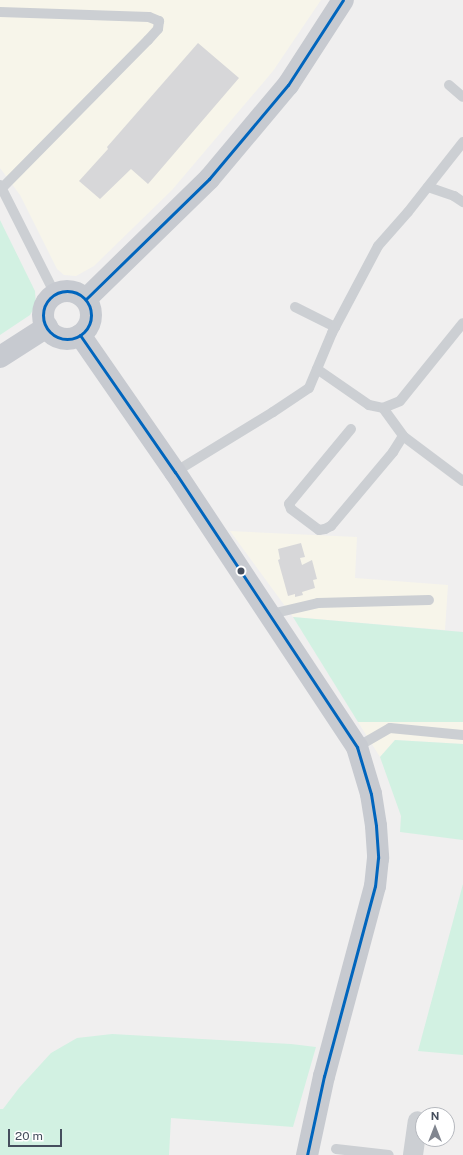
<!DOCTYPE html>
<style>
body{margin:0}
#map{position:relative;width:463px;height:1155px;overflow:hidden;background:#f0efef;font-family:"Public Sans",sans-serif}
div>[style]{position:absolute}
.commercial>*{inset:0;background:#f7f5ea}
.green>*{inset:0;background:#d2f1e2}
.building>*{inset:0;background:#d7d7d9}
.lane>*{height:10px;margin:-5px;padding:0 5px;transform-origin:5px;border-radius:5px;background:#cccfd3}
.street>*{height:20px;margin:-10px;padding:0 10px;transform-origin:10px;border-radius:10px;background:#cccfd3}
.primary>*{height:22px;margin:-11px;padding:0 11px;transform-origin:11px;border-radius:11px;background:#c7cad0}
.primary>.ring{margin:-11px;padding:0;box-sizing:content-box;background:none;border:22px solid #c7cad0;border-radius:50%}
.bus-1>*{height:3px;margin:-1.5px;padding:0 1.5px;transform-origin:1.5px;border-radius:1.5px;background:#0065bd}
.bus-1>.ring{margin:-1.5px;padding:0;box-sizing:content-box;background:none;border:3px solid #0065bd;border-radius:50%}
.dots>*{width:11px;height:11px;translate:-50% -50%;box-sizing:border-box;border:2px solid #fff;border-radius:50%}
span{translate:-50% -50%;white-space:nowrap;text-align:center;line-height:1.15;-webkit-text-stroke:4px #fff;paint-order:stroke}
.north{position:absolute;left:415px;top:1107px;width:40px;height:40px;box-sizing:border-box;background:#fff;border:1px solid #b5b8be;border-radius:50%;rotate:0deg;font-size:11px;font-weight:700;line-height:16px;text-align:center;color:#454e5d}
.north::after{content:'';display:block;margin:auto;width:14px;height:18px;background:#818690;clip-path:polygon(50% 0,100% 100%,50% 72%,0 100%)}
.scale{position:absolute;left:8px;top:1129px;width:54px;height:18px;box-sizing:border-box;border:2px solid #454e5d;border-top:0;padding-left:5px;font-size:12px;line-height:14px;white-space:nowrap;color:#454e5d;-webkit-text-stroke:3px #fff;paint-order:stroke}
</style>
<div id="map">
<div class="commercial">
<i style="clip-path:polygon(0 0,321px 0,273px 71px,172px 190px,94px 266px,76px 276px,64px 275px,57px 269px,20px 195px,0 168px)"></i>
<i style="clip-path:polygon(230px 531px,357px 537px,355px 578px,448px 585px,445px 630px,293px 617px)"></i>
<i style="clip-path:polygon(358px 722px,463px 722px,463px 744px,395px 740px,380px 757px)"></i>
</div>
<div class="green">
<i style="clip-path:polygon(0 220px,35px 291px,36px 305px,30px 315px,0 335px)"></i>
<i style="clip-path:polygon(293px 617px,463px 632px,463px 722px,358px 722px)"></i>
<i style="clip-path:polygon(395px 740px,463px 744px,463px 840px,400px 832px,401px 816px,380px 757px)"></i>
<i style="clip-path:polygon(463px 884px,463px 1055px,418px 1051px)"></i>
<i style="clip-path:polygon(112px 1034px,291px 1044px,316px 1047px,293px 1127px,171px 1118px,169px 1155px,0 1155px,0 1109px,3px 1109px,19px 1088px,51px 1053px,77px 1038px)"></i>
</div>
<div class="building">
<i style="clip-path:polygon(198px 43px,239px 78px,148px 184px,131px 169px,100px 199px,79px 181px,108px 149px,107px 147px)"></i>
<i style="clip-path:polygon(301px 543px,305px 557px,300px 558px,302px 565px,312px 560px,317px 579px,313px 580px,315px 588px,302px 592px,303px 595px,295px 597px,295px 594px,288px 596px,278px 560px,280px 559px,278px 549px)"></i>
</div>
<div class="lane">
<i style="left:0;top:12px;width:149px;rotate:1.9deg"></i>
<i style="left:149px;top:17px;width:11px;rotate:22deg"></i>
<i style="left:159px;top:21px;width:8px;rotate:97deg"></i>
<i style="left:158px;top:29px;width:15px;rotate:132deg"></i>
<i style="left:148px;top:40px;width:209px;rotate:134.6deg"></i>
<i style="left:449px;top:85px;width:18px;rotate:41deg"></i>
<i style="left:0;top:185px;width:122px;rotate:63.2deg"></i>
<i style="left:428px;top:187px;width:28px;rotate:19deg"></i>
<i style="left:454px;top:196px;width:11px;rotate:34deg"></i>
<i style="left:295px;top:307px;width:45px;rotate:26.6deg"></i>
<i style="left:317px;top:369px;width:63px;rotate:34.7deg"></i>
<i style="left:369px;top:405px;width:14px;rotate:12deg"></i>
<i style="left:383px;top:408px;width:18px;rotate:-22deg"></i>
<i style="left:400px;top:401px;width:100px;rotate:-51.1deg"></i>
<i style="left:383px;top:408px;width:34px;rotate:54deg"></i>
<i style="left:403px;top:436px;width:75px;rotate:36.9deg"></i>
<i style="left:351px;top:429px;width:97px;rotate:129.6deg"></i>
<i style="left:289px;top:504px;width:5px;rotate:68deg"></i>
<i style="left:291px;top:509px;width:35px;rotate:37deg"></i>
<i style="left:319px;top:530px;width:6px;rotate:-9deg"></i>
<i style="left:325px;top:529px;width:7px;rotate:-27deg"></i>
<i style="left:331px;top:526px;width:97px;rotate:-50deg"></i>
<i style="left:393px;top:452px;width:19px;rotate:-58deg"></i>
<i style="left:175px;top:472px;width:115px;rotate:-31.5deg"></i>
<i style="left:273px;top:412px;width:43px;rotate:-33.7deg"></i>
<i style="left:309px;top:388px;width:60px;rotate:-67.3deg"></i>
<i style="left:332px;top:333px;width:98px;rotate:-62.1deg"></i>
<i style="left:378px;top:246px;width:45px;rotate:-48.6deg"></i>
<i style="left:408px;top:212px;width:89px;rotate:-51.8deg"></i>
<i style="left:271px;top:614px;width:48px;rotate:-13.2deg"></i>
<i style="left:318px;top:603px;width:111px;rotate:-1.5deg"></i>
<i style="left:357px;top:747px;width:38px;rotate:-30deg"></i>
<i style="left:390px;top:728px;width:73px;rotate:5.5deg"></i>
<i style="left:336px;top:1149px;width:53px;rotate:6.5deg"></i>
</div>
<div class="street">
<i style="left:413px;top:1155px;width:34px;rotate:-82deg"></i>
</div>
<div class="primary">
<i class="ring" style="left:43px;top:291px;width:26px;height:26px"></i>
<i style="left:86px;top:299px;width:172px;rotate:-44.3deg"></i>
<i style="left:209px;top:179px;width:123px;rotate:-50deg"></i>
<i style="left:288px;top:85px;width:101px;rotate:-57.1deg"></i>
<i style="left:80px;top:335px;width:167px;rotate:55.3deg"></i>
<i style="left:175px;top:472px;width:330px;rotate:56.5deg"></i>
<i style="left:357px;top:747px;width:49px;rotate:73.4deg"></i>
<i style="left:371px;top:794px;width:32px;rotate:81deg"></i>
<i style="left:376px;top:826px;width:32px;rotate:86deg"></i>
<i style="left:378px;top:858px;width:28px;rotate:96deg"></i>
<i style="left:375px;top:886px;width:197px;rotate:105deg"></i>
<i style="left:324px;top:1076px;width:81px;rotate:102.1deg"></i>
<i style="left:0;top:357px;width:56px;rotate:-32.6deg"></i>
</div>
<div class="bus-1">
<i class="ring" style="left:43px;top:291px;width:45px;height:45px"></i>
<i style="left:86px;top:299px;width:172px;rotate:-44.3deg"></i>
<i style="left:209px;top:179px;width:123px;rotate:-50deg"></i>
<i style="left:288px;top:85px;width:101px;rotate:-57.1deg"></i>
<i style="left:80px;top:335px;width:167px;rotate:55.3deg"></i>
<i style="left:175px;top:472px;width:330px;rotate:56.5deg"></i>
<i style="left:357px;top:747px;width:49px;rotate:73.4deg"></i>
<i style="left:371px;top:794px;width:32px;rotate:81deg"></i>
<i style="left:376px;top:826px;width:32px;rotate:86deg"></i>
<i style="left:378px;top:858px;width:28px;rotate:96deg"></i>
<i style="left:375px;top:886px;width:197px;rotate:105deg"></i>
<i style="left:324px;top:1076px;width:81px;rotate:102.1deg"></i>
</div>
<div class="dots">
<i style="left:241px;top:571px;background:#454e5d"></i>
</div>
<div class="north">N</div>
<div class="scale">20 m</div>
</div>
